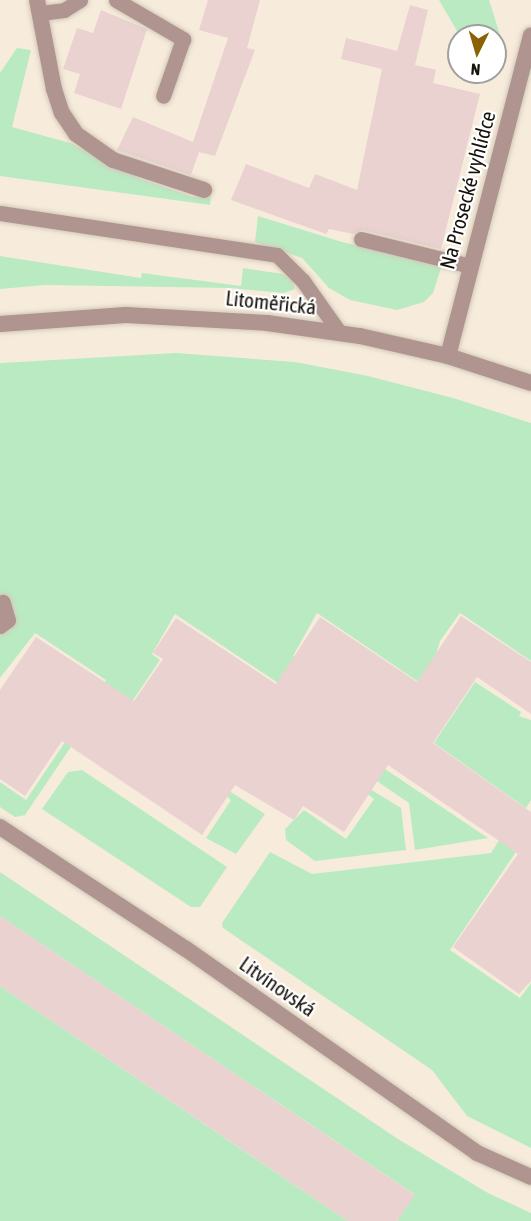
<!DOCTYPE html>
<meta charset="utf-8">
<style>
body{margin:0}
#map{position:relative;width:531px;height:1221px;overflow:hidden;background:#f7ecdb;font-family:"Asap Condensed",sans-serif}
div>[style]{position:absolute}
.green>*{inset:0;background:#baeac2}
.building>*{inset:0;background:#e9d2d0}
.roads{filter:drop-shadow(0 0 2px #d3c9ba) drop-shadow(0 0 2px #d3c9ba)}
.service>*{height:15px;margin:-7.5px;padding:0 7.5px;transform-origin:7.5px;border-radius:7.5px;background:#b0948f}
.minor>*{height:16px;margin:-8px;padding:0 8px;transform-origin:8px;border-radius:8px;background:#b0948f}
.tertiary>*{height:16px;margin:-8px;padding:0 8px;transform-origin:8px;border-radius:8px;background:#b0948f}
span{translate:-50% -50%;white-space:nowrap;text-align:center;line-height:1.15;-webkit-text-stroke:4.5px #fff;paint-order:stroke}
.street-label{font-size:21px;color:#16120c}
.north{position:absolute;left:447px;top:24px;width:60px;height:60px;box-sizing:border-box;background:#fff;border:2px solid #a2a09e;border-radius:50%;rotate:185deg;font-size:16px;font-weight:700;line-height:24px;text-align:center;color:#16120c}
.north::after{content:'';display:block;margin:auto;width:21px;height:27px;background:#8b6102;clip-path:polygon(50% 0,100% 100%,50% 72%,0 100%)}
</style>
<div id="map">
<div class="green">
<i style="clip-path:polygon(439px 0,489px 0,502px 41px,495px 67px,495px 36px,460px 36px)"></i>
<i style="clip-path:polygon(17px 48px,31px 50px,12px 127px,70px 143px,141px 179px,193px 197px,211px 195px,210px 205px,0 176px,0 73px)"></i>
<i style="clip-path:polygon(258px 216px,342px 242px,442px 265px,433px 293px,424px 302px,397px 310px,350px 300px,329px 288px,302px 258px,255px 242px)"></i>
<i style="clip-path:polygon(0 256px,141px 278px,142px 273px,241px 286px,243px 268px,283px 274px,292px 280px,295px 289px,284px 293px,230px 288px,45px 285px,0 289px)"></i>
<i style="clip-path:polygon(176px 353px,295px 362px,368px 376px,453px 398px,531px 423px,531px 661px,460px 613px,440px 641px,426px 687px,317px 613px,293px 656px,303px 662px,284px 687px,175px 614px,152px 654px,160px 660px,117px 724px,96px 696px,106px 680px,35px 633px,0 678px,0 363px)"></i>
<i style="clip-path:polygon(475px 682px,521px 712px,519px 716px,531px 720px,531px 800px,526px 808px,434px 743px)"></i>
<i style="clip-path:polygon(86px 711px,89px 720px,25px 815px,15px 817px,0 807px,0 782px,26px 800px)"></i>
<i style="clip-path:polygon(379px 765px,488px 838px,415px 850px,409px 803px,371px 777px)"></i>
<i style="clip-path:polygon(82px 770px,227px 867px,200px 907px,191px 907px,42px 809px,68px 772px)"></i>
<i style="clip-path:polygon(365px 786px,401px 808px,406px 850px,315px 861px,286px 840px,285px 829px,304px 810px,346px 839px,374px 799px,362px 790px)"></i>
<i style="clip-path:polygon(223px 787px,265px 814px,236px 854px,206px 838px,231px 800px,220px 791px)"></i>
<i style="clip-path:polygon(505px 831px,522px 843px,450px 950px,520px 998px,531px 983px,531px 1148px,467px 1116px,432px 1070px,223px 928px,222px 923px,270px 852px,312px 874px,491px 853px)"></i>
<i style="clip-path:polygon(0 872px,398px 1139px,488px 1193px,531px 1213px,531px 1221px,397px 1221px,414px 1194px,0 916px)"></i>
<i style="clip-path:polygon(0 986px,253px 1157px,348px 1221px,0 1221px)"></i>
</div>
<div class="building">
<i style="clip-path:polygon(208px 0,260px 0,247px 48px,255px 50px,215px 156px,199px 152px,191px 175px,117px 150px,133px 117px,193px 142px,228px 38px,199px 30px)"></i>
<i style="clip-path:polygon(410px 5px,428px 10px,415px 65px,436px 70px,433px 83px,480px 94px,441px 249px,363px 230px,353px 234px,329px 229px,326px 234px,231px 200px,246px 164px,309px 188px,315px 174px,357px 190px,382px 69px,341px 59px,346px 38px,397px 51px)"></i>
<i style="clip-path:polygon(101px 10px,147px 29px,121px 109px,74px 93px,80px 74px,63px 69px,77px 28px,93px 33px)"></i>
<i style="clip-path:polygon(461px 616px,531px 662px,531px 714px,477px 677px,433px 743px,531px 812px,531px 981px,519px 994px,453px 947px,518px 854px,388px 765px,344px 832px,303px 806px,294px 820px,235px 785px,202px 835px,62px 741px,25px 796px,0 779px,0 690px,36px 637px,134px 701px,163px 659px,153px 653px,176px 618px,276px 684px,320px 617px,417px 682px)"></i>
<i style="clip-path:polygon(0 916px,415px 1195px,397px 1221px,348px 1221px,0 986px)"></i>
</div>
<div class="roads">
<div class="service">
<i style="left:116px;top:0;width:78px;rotate:30.2deg"></i>
<i style="left:183px;top:39px;width:60px;rotate:109.3deg"></i>
<i style="left:40px;top:13px;width:24px;rotate:-7deg"></i>
<i style="left:64px;top:10px;width:19px;rotate:-32deg"></i>
<i style="left:0;top:213px;width:280px;rotate:8.6deg"></i>
<i style="left:277px;top:255px;width:37px;rotate:45deg"></i>
<i style="left:303px;top:281px;width:64px;rotate:54.6deg"></i>
<i style="left:361px;top:239px;width:113px;rotate:13.8deg"></i>
<i style="left:0;top:626px;width:10px;rotate:-37deg"></i>
<i style="left:8px;top:620px;width:19px;rotate:-106deg"></i>
</div>
<div class="minor">
<i style="left:37px;top:0;width:91px;rotate:79.2deg"></i>
<i style="left:54px;top:89px;width:25px;rotate:72deg"></i>
<i style="left:62px;top:113px;width:25px;rotate:56deg"></i>
<i style="left:76px;top:134px;width:45px;rotate:35.1deg"></i>
<i style="left:113px;top:160px;width:96px;rotate:18.2deg"></i>
<i style="left:448px;top:356px;width:331px;rotate:-75.5deg"></i>
<i style="left:0;top:827px;width:222px;rotate:33.3deg"></i>
<i style="left:186px;top:949px;width:355px;rotate:35deg"></i>
<i style="left:477px;top:1153px;width:59px;rotate:24deg"></i>
</div>
<div class="tertiary">
<i style="left:0;top:324px;width:126px;rotate:-4.1deg"></i>
<i style="left:126px;top:315px;width:141px;rotate:3.2deg"></i>
<i style="left:267px;top:323px;width:94px;rotate:8deg"></i>
<i style="left:360px;top:336px;width:90px;rotate:12.8deg"></i>
<i style="left:448px;top:356px;width:87px;rotate:18deg"></i>
</div>
</div>
<div class="street-label">
<span style="left:467px;top:190px;rotate:-75deg">Na Prosecké vyhlídce</span>
<span style="left:271px;top:302px;rotate:6deg">Litoměřická</span>
<span style="left:278px;top:986px;rotate:35deg">Litvínovská</span>
</div>
<div class="north">N</div>
</div>
